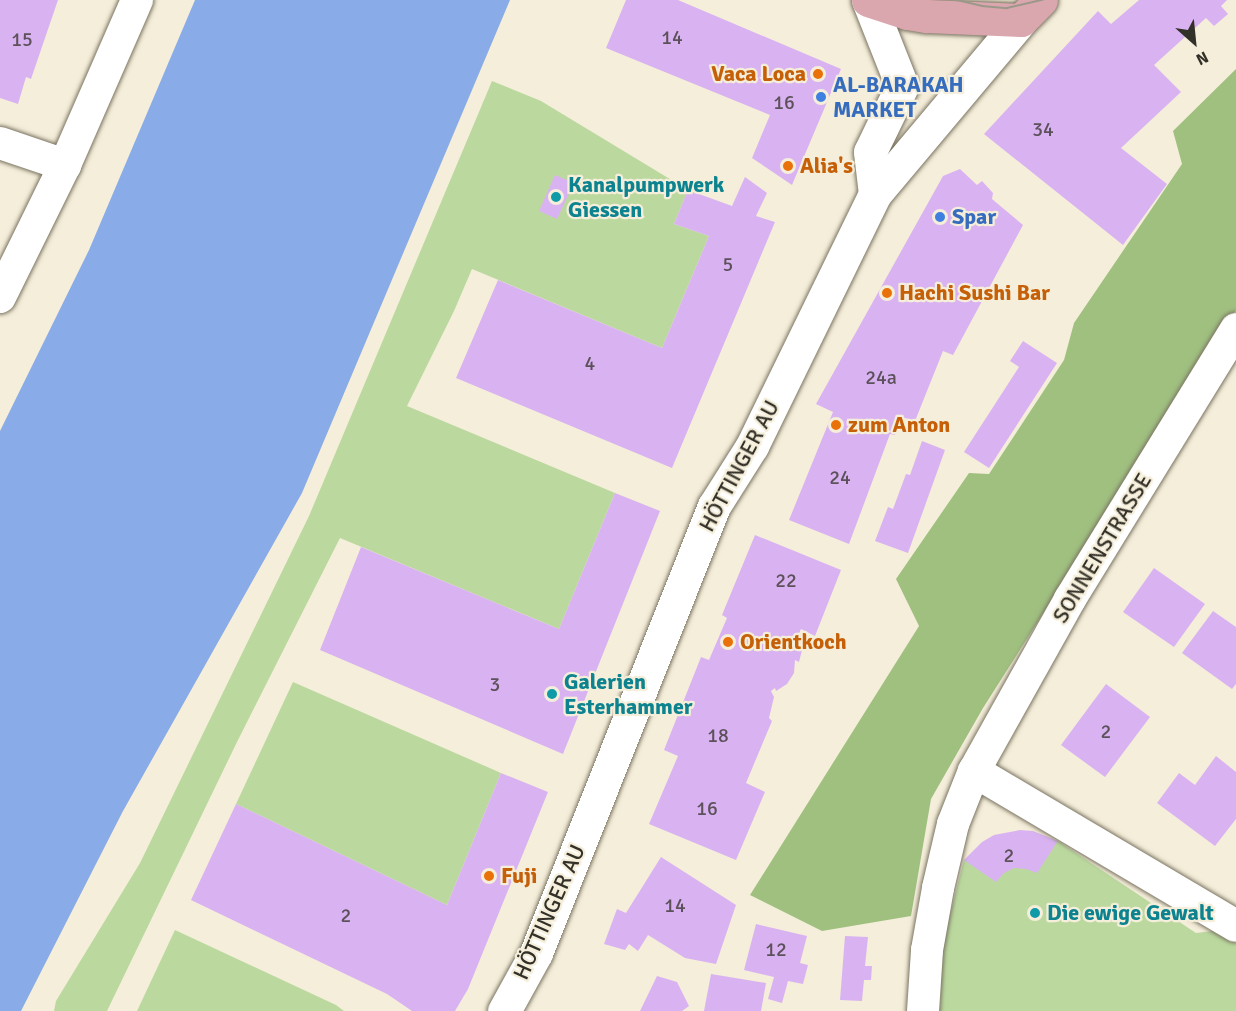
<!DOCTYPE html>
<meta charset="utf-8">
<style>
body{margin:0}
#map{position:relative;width:1236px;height:1011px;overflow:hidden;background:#f5eeda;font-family:Signika,sans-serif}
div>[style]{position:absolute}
.green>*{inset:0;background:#bbd99f}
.forest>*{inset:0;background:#a0c080}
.water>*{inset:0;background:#89abe7}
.building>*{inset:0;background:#d9b3f1}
.roads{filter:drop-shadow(0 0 2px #797361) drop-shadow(0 0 2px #797361)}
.minor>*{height:32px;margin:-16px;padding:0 16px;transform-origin:16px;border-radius:16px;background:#fff}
.tertiary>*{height:33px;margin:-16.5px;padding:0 16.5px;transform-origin:16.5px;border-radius:16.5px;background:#fff}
.primary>*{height:33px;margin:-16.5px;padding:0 16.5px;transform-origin:16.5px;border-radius:16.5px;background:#dba7af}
.tram>*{height:1.5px;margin:-0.75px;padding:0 0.75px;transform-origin:0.75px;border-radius:0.75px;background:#9c9889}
.dots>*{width:16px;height:16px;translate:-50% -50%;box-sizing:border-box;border:3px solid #f5eeda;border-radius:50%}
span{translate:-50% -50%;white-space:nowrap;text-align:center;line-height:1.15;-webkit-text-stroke:4.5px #f5eeda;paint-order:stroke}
.number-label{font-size:20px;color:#5c515a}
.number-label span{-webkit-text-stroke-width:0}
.food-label{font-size:22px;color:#c56008;font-weight:700}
.right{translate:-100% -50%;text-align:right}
.left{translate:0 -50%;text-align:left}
.shop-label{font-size:22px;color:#366cbe;font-weight:700}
.culture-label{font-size:22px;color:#0d838f;font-weight:700}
.street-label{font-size:22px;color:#323028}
.north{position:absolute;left:1164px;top:12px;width:60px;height:60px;-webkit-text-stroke:4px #f5eeda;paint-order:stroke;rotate:153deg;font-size:16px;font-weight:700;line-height:24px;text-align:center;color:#323028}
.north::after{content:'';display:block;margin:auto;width:21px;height:27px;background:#323028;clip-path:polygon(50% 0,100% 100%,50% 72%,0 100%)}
</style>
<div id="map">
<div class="green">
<i style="clip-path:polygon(492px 81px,541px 101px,688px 190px,674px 224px,709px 236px,662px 348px,472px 269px,454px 311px,407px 406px,615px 493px,559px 629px,340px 538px,237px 742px,107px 1011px,54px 1011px,56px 1001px,140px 863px,309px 516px)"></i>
<i style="clip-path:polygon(293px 682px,501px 773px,447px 905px,236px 804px)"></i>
<i style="clip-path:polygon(1058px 841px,1196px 933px,1213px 931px,1236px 943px,1236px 1011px,940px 1011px,942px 946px,964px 860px)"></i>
<i style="clip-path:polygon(175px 930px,336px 1005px,344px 1011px,137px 1011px)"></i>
</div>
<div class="forest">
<i style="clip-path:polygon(1236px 69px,1236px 310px,983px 708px,931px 799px,911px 916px,822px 931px,750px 895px,919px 626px,896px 579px,969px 473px,989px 474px,1064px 360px,1074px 323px,1182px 164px,1173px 131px)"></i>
</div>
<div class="water">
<i style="clip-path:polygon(195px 0,510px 0,302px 493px,123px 811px,21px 1011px,0 1011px,0 431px,89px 250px)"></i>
</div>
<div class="building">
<i style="clip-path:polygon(0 0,58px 0,31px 79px,26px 77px,18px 104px,0 98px)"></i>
<i style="clip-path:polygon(626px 0,678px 0,841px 69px,792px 185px,752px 158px,770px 115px,606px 48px)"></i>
<i style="clip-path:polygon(1139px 0,1227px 0,1221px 6px,1228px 14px,1214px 26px,1206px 18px,1154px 65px,1181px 92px,1121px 148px,1167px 184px,1123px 245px,984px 134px,1098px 11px,1111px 24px)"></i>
<i style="clip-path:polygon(960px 169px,977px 185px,982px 181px,993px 193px,992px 199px,1023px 225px,953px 355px,943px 351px,915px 421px,902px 417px,895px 435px,890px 434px,849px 544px,789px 520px,833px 412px,816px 404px,943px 176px)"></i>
<i style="clip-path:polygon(555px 175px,574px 183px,557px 219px,539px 211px)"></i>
<i style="clip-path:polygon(745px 177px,767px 193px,756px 216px,775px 222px,672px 468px,456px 378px,498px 280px,662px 348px,709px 236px,674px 224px,688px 190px,732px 206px)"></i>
<i style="clip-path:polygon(1023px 341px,1057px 363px,989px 468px,964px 452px,1019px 367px,1010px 361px)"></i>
<i style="clip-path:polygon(922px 441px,945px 450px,908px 553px,875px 541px,888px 507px,893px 509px,906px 474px,910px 475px)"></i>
<i style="clip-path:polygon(615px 493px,660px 511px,563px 754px,320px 650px,361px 547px,559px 629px)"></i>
<i style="clip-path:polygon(755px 535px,841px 570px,815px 636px,801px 629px,797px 638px,804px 642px,799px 662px,795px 660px,794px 673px,787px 684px,776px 691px,775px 688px,771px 691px,774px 697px,769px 718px,772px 721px,746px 783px,765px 792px,736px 860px,649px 824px,678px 756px,664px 750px,701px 657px,709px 660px,727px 618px,722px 615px)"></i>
<i style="clip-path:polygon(1154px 568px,1205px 604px,1174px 647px,1123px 612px)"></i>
<i style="clip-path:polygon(1213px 611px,1236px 627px,1236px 684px,1232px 689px,1182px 653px)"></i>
<i style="clip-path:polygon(1106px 684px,1150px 717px,1105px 777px,1061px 745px)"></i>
<i style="clip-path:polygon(1216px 756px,1236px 772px,1236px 819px,1215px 846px,1157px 803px,1179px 773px,1195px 785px)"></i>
<i style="clip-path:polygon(501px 773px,548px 792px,468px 989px,455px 1011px,412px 1011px,387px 994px,191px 900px,236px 804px,447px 905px)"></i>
<i style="clip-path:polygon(1020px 830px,1033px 831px,1058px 841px,1037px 873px,1026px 869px,1014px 868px,1004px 873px,996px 882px,964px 860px,982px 842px,994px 835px)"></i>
<i style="clip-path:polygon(661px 857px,736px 905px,716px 964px,685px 958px,648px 935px,638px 951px,629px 944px,625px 950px,604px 944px,617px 909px,626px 913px)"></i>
<i style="clip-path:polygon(756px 924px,807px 936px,800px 963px,808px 965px,803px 984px,788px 981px,782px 1003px,768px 999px,774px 977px,744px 970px)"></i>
<i style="clip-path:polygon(845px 936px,868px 937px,865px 966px,872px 966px,871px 980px,864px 980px,862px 1001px,840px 1000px)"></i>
<i style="clip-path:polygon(711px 974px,766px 983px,761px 1011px,704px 1011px)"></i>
<i style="clip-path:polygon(657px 976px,677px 982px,689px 1006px,682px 1011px,640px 1011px)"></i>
</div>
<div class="roads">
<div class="minor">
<i style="left:0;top:143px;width:69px;rotate:18.7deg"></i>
<i style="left:0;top:297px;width:147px;rotate:-63.8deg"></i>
<i style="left:65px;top:165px;width:180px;rotate:-66.4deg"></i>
<i style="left:974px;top:771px;width:304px;rotate:30.6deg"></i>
<i style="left:923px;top:1011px;width:61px;rotate:-86.2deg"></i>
<i style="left:927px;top:950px;width:63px;rotate:-79.9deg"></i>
<i style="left:938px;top:888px;width:66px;rotate:-76.8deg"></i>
<i style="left:953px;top:824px;width:57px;rotate:-68.4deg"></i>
<i style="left:974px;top:771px;width:197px;rotate:-60.8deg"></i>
<i style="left:1070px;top:599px;width:317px;rotate:-58.4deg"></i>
</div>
<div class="tertiary">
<i style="left:868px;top:0;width:92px;rotate:68.4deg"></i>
<i style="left:902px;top:86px;width:73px;rotate:115.9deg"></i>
<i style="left:870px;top:152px;width:42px;rotate:83.2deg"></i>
<i style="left:504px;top:1011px;width:66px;rotate:-61.1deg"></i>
<i style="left:536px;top:953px;width:481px;rotate:-68.3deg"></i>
<i style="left:714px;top:506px;width:71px;rotate:-57.7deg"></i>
<i style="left:752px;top:446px;width:280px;rotate:-64deg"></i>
<i style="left:875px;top:194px;width:227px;rotate:-50deg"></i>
</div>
<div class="primary">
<i style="left:868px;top:0;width:41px;rotate:18.4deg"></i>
<i style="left:907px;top:13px;width:20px;rotate:9deg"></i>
<i style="left:927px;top:16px;width:94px;rotate:2.4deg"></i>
<i style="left:1021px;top:20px;width:28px;rotate:-45deg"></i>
</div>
</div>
<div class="tram">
<i style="left:957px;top:0;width:26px;rotate:13deg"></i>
<i style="left:982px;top:6px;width:25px;rotate:5deg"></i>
<i style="left:1007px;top:8px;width:37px;rotate:-13deg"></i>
</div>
<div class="dots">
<i style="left:818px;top:74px;background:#e8710a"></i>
<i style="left:821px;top:97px;background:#3f7fe0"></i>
<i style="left:788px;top:166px;background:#e8710a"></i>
<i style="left:556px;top:197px;background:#0f9aa8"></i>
<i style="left:940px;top:217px;background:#3f7fe0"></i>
<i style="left:887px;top:293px;background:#e8710a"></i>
<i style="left:836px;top:425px;background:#e8710a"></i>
<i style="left:728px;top:642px;background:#e8710a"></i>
<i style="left:552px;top:694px;background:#0f9aa8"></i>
<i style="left:489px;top:876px;background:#e8710a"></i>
<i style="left:1035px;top:913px;background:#0f9aa8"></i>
</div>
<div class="number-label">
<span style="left:672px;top:37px">14</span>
<span style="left:22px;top:39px">15</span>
<span style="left:784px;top:102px">16</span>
<span style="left:1043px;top:129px">34</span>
<span style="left:728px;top:264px">5</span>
<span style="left:590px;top:363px">4</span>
<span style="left:881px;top:377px">24a</span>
<span style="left:840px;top:477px">24</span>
<span style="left:786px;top:580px">22</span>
<span style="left:495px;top:684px">3</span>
<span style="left:1106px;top:731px">2</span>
<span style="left:718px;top:735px">18</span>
<span style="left:707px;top:808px">16</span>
<span style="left:1009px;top:855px">2</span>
<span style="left:675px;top:905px">14</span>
<span style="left:346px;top:915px">2</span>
<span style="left:776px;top:949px">12</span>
</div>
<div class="food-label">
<span class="right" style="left:806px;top:74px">Vaca Loca</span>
<span class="left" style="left:800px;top:166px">Alia's</span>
<span class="left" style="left:899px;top:293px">Hachi Sushi Bar</span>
<span class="left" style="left:848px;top:425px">zum Anton</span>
<span class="left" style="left:740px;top:642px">Orientkoch</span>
<span class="left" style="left:501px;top:876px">Fuji</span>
</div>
<div class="shop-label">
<span class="left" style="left:833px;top:97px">AL-BARAKAH<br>MARKET</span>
<span class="left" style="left:952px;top:217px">Spar</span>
</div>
<div class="culture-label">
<span class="left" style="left:568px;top:197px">Kanalpumpwerk<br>Giessen</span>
<span class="left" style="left:564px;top:694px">Galerien<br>Esterhammer</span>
<span class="left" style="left:1047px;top:913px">Die ewige Gewalt</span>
</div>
<div class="street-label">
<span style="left:739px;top:466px;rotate:-62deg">HÖTTINGER AU</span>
<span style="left:1102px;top:548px;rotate:-59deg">SONNENSTRASSE</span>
<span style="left:549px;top:912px;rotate:-66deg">HÖTTINGER AU</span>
</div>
<div class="north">N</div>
</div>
